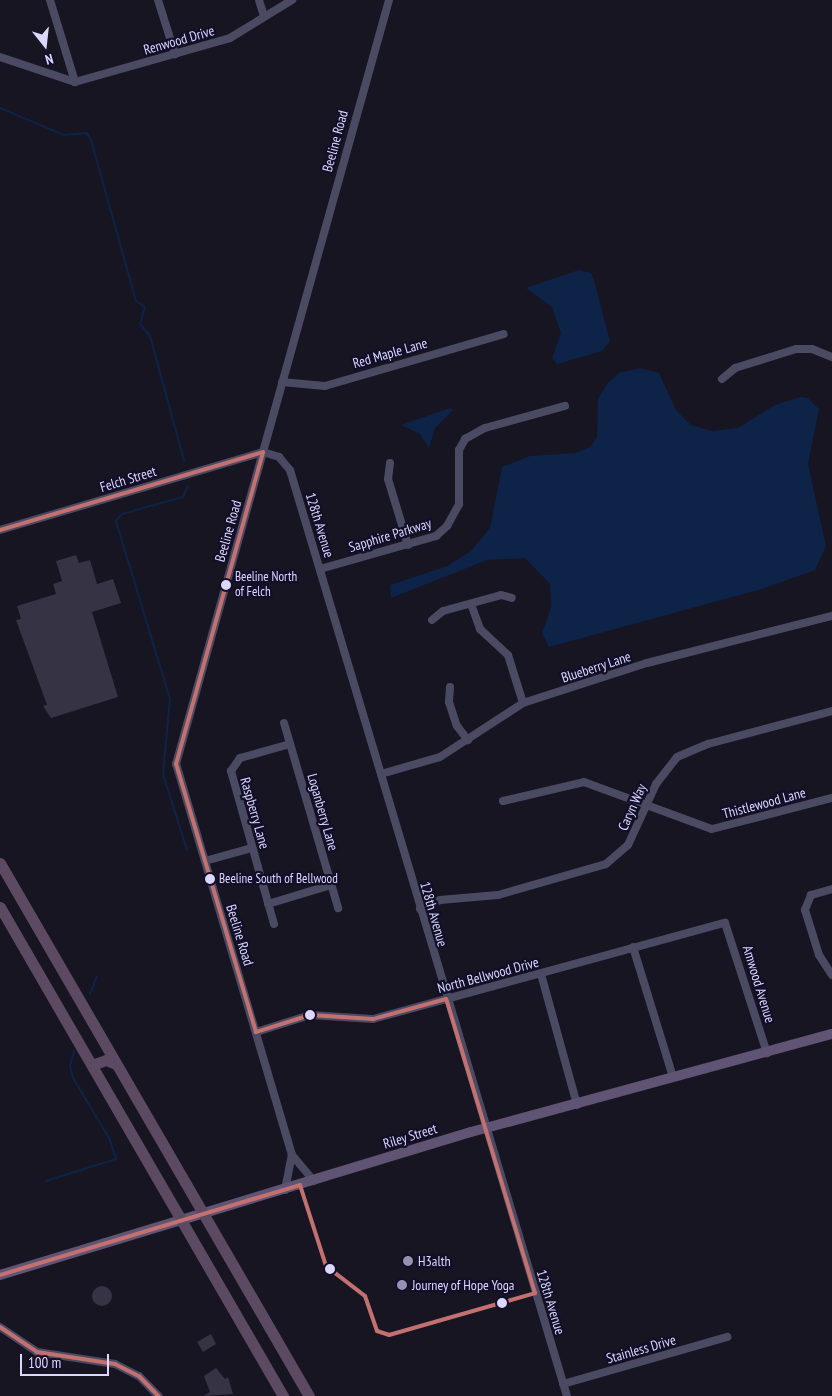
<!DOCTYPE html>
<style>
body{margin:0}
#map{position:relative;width:832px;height:1396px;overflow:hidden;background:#171522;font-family:"PT Sans Narrow",sans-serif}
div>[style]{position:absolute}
.water>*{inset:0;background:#0d2347}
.stream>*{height:2px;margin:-1px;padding:0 1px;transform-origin:1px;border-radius:1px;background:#0d2347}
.building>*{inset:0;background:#353344}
.round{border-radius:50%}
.minor>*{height:8px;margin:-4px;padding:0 4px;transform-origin:4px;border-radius:4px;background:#4b4a63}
.major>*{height:10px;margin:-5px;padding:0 5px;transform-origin:5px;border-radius:5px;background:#5f5474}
.highway>*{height:11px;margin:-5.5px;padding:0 5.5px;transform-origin:5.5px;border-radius:5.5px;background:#5c4a62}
.bus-1>*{height:4px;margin:-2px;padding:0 2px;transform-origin:2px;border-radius:2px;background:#c37170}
.dots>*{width:14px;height:14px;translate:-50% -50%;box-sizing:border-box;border:2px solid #130f28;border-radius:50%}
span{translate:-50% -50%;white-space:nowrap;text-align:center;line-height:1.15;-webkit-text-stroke:4.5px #130f28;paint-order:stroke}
.bus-label{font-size:13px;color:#dbd7ff}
.left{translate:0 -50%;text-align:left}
.street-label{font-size:14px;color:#dbd7ff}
.poi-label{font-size:14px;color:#dbd7ff}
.north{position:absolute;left:20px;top:20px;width:50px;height:50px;-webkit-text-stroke:4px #130f28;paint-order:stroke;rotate:164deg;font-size:14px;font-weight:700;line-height:20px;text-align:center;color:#dbd7ff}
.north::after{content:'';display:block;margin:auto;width:18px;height:22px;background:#dbd7ff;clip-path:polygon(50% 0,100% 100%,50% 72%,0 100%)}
.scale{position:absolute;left:20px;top:1354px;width:89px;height:22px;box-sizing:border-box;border:2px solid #dbd7ff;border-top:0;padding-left:6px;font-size:15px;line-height:18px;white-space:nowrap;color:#dbd7ff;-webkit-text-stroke:4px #130f28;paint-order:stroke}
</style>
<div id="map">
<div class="water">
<i style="clip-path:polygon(579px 270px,591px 273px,594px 280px,610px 341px,602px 351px,557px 364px,552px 358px,561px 333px,552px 307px,526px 288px)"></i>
<i style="clip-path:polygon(640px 368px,659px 373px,676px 410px,691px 425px,712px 431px,738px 428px,775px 405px,800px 397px,808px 398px,819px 409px,808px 464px,826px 546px,815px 570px,762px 589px,549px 647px,542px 633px,551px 608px,550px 584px,525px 558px,487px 560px,391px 598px,390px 585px,447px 566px,471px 551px,490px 528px,502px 467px,530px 456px,575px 453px,590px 447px,597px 437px,598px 399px,607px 384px,619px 373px)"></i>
<i style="clip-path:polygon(450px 408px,453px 410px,435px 428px,429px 448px,420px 434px,401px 425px)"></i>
</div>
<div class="stream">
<i style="left:0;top:108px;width:69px;rotate:22.9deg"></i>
<i style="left:64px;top:135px;width:23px;rotate:-5deg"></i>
<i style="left:87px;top:133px;width:8px;rotate:60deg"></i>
<i style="left:91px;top:140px;width:167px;rotate:74.4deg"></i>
<i style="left:136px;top:301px;width:11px;rotate:34deg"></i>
<i style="left:145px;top:307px;width:18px;rotate:106deg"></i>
<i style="left:140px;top:324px;width:16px;rotate:50deg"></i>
<i style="left:150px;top:336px;width:129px;rotate:74.7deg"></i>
<i style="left:187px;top:850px;width:80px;rotate:-107.5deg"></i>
<i style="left:163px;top:774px;width:75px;rotate:-84.7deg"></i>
<i style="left:170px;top:699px;width:186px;rotate:-106.9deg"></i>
<i style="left:116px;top:521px;width:9px;rotate:-49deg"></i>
<i style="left:122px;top:514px;width:63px;rotate:-15.6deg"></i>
<i style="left:183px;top:497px;width:12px;rotate:-66deg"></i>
<i style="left:90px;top:994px;width:19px;rotate:-69deg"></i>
<i style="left:46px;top:1181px;width:73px;rotate:-17.4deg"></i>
<i style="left:116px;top:1159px;width:22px;rotate:-108deg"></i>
<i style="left:109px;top:1138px;width:70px;rotate:-121deg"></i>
<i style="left:73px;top:1078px;width:12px;rotate:-104deg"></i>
<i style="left:70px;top:1066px;width:16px;rotate:-75deg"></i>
</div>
<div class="building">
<i style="clip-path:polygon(76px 555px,79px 563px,90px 560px,97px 584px,113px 579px,121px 603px,92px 612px,118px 697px,51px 718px,43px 706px,47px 705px,16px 620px,21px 619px,17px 606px,56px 594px,53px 584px,62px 581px,56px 561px)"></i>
<i class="round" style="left:92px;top:1286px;width:20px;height:20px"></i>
<i style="clip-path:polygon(211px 1334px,216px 1344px,203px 1352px,197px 1342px)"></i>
<i style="clip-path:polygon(216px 1368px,225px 1379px,228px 1377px,233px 1394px,203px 1396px,210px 1392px,204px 1376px)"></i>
</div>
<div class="minor">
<i style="left:50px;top:0;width:86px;rotate:73deg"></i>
<i style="left:158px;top:0;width:57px;rotate:72.5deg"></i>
<i style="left:259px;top:0;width:17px;rotate:73deg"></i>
<i style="left:0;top:57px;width:79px;rotate:18.4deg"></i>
<i style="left:75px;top:82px;width:161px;rotate:-15.8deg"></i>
<i style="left:230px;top:38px;width:73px;rotate:-31.5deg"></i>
<i style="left:722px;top:379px;width:17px;rotate:-40deg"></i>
<i style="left:735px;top:368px;width:64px;rotate:-17.3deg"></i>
<i style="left:796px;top:349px;width:16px"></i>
<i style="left:812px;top:349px;width:22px;rotate:22deg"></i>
<i style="left:282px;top:382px;width:43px;rotate:5.3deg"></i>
<i style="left:325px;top:386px;width:186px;rotate:-16.2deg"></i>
<i style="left:263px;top:452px;width:17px;rotate:17deg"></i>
<i style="left:279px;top:457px;width:17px;rotate:50deg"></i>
<i style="left:290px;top:470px;width:967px;rotate:73.35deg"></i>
<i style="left:390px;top:463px;width:16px;rotate:97deg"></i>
<i style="left:388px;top:479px;width:69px;rotate:73.1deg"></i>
<i style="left:0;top:530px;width:274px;rotate:-16.5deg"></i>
<i style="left:320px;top:569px;width:121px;rotate:-15.9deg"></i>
<i style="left:436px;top:536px;width:15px;rotate:-42deg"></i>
<i style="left:447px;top:526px;width:25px;rotate:-61deg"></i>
<i style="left:459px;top:504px;width:54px;rotate:-90deg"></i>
<i style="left:459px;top:450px;width:13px;rotate:-61deg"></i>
<i style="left:465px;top:439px;width:23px;rotate:-29deg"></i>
<i style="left:485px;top:428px;width:83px;rotate:-15.4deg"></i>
<i style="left:471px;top:604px;width:27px;rotate:70deg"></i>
<i style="left:480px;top:629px;width:38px;rotate:43deg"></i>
<i style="left:508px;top:655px;width:50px;rotate:72.6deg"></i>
<i style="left:432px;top:620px;width:14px;rotate:-39deg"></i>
<i style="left:443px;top:611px;width:60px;rotate:-15.4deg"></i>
<i style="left:501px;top:595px;width:11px;rotate:15deg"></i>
<i style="left:450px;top:687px;width:15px;rotate:94deg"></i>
<i style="left:449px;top:702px;width:25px;rotate:72deg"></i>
<i style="left:457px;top:726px;width:18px;rotate:52deg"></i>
<i style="left:284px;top:723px;width:193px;rotate:73.7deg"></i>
<i style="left:381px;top:774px;width:61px;rotate:-16.1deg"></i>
<i style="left:440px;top:757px;width:99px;rotate:-33deg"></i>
<i style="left:523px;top:703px;width:130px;rotate:-17.9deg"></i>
<i style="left:647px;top:663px;width:191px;rotate:-14.3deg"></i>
<i style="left:503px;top:801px;width:83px;rotate:-13.2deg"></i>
<i style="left:584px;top:782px;width:136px;rotate:20.2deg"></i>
<i style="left:712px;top:829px;width:124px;rotate:-14.5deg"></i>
<i style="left:205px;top:861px;width:49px;rotate:-15.5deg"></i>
<i style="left:832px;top:889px;width:22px;rotate:164deg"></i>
<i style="left:811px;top:895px;width:16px;rotate:112deg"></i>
<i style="left:805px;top:910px;width:47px;rotate:72.7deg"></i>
<i style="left:819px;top:955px;width:24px;rotate:57deg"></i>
<i style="left:268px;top:904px;width:66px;rotate:-16.8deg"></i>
<i style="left:420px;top:909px;width:22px;rotate:-24deg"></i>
<i style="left:440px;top:900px;width:58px;rotate:-4.9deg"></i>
<i style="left:498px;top:895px;width:112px;rotate:-16deg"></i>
<i style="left:606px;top:864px;width:29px;rotate:-41deg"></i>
<i style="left:628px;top:845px;width:67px;rotate:-65.3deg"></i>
<i style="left:656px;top:784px;width:34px;rotate:-52deg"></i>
<i style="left:677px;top:757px;width:34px;rotate:-23deg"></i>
<i style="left:708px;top:744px;width:128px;rotate:-14.9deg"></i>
<i style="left:274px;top:924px;width:159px;rotate:-105.7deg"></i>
<i style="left:231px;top:771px;width:16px;rotate:-55deg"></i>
<i style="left:240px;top:758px;width:52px;rotate:-15.6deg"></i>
<i style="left:633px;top:947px;width:136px;rotate:72.9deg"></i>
<i style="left:541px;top:974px;width:136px;rotate:74.6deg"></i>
<i style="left:256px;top:1032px;width:57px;rotate:-17.5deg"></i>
<i style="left:310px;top:1015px;width:63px;rotate:3.6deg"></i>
<i style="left:373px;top:1019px;width:365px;rotate:-15.3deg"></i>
<i style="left:725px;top:923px;width:137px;rotate:72.1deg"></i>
<i style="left:292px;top:1155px;width:408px;rotate:-106.5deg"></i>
<i style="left:176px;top:764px;width:793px;rotate:-74.42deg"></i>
<i style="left:285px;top:1190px;width:36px;rotate:-79deg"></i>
<i style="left:292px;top:1155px;width:34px;rotate:50deg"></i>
<i style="left:0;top:1327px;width:45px;rotate:34deg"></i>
<i style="left:37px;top:1352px;width:79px;rotate:8.7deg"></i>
<i style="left:115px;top:1364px;width:27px;rotate:27deg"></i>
<i style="left:139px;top:1376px;width:28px;rotate:46deg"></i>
<i style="left:563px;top:1384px;width:171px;rotate:-16deg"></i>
</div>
<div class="major">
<i style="left:0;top:1275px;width:492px;rotate:-16.9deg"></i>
<i style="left:471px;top:1132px;width:374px;rotate:-15.2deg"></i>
</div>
<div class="highway">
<i style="left:0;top:863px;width:616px;rotate:59.9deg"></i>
<i style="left:0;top:907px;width:565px;rotate:59.94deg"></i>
<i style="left:92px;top:1065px;width:15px;rotate:-20deg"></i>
<i style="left:106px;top:1060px;width:11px;rotate:22deg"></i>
</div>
<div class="bus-1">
<i style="left:0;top:530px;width:274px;rotate:-16.5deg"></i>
<i style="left:0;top:1275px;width:313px;rotate:-16.7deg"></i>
<i style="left:300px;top:1185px;width:85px;rotate:72.2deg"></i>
<i style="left:326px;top:1266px;width:49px;rotate:37.6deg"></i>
<i style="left:365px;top:1296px;width:37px;rotate:71deg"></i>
<i style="left:377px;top:1331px;width:13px;rotate:18deg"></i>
<i style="left:389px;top:1335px;width:152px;rotate:-16deg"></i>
<i style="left:535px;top:1293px;width:307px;rotate:-106.8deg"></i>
<i style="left:446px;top:999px;width:76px;rotate:164.7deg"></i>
<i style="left:373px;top:1019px;width:63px;rotate:-176.4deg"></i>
<i style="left:310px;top:1015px;width:57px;rotate:162.5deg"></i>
<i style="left:256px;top:1032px;width:280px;rotate:-106.6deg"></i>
<i style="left:176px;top:764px;width:324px;rotate:-74.4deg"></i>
<i style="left:0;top:1327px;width:45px;rotate:34deg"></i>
<i style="left:37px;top:1352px;width:79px;rotate:8.7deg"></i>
<i style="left:115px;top:1364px;width:27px;rotate:27deg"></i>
<i style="left:139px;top:1376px;width:28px;rotate:46deg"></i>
</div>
<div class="dots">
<i style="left:226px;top:585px;background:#dbd7ff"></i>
<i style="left:210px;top:879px;background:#dbd7ff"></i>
<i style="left:310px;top:1015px;background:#dbd7ff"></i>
<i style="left:408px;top:1261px;background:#9693b2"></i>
<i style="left:330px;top:1269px;background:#dbd7ff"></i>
<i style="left:402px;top:1285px;background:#9693b2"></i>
<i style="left:502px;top:1303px;background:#dbd7ff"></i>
</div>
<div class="bus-label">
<span class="left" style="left:235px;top:585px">Beeline North<br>of Felch</span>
<span class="left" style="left:219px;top:879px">Beeline South of Bellwood</span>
</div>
<div class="street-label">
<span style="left:179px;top:40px;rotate:-16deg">Renwood Drive</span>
<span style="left:335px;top:141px;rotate:-75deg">Beeline Road</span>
<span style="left:390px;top:353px;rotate:-16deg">Red Maple Lane</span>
<span style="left:128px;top:479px;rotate:-17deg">Felch Street</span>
<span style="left:320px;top:525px;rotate:73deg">128th Avenue</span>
<span style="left:228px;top:531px;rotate:-74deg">Beeline Road</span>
<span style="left:390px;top:535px;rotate:-17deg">Sapphire Parkway</span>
<span style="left:596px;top:667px;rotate:-18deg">Blueberry Lane</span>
<span style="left:764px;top:803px;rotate:-15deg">Thistlewood Lane</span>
<span style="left:632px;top:807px;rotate:-66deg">Caryn Way</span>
<span style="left:323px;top:812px;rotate:74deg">Loganberry Lane</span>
<span style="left:255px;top:813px;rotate:74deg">Raspberry Lane</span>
<span style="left:434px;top:914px;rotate:74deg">128th Avenue</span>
<span style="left:240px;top:935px;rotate:73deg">Beeline Road</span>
<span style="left:488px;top:975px;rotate:-15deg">North Bellwood Drive</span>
<span style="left:759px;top:984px;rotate:73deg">Amwood Avenue</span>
<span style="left:410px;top:1136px;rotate:-17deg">Riley Street</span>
<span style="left:551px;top:1302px;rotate:73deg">128th Avenue</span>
<span style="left:641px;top:1349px;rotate:-16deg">Stainless Drive</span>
</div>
<div class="poi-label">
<span class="left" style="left:418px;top:1261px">H3alth</span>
<span class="left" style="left:412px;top:1285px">Journey of Hope Yoga</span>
</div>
<div class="north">N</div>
<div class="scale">100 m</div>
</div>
